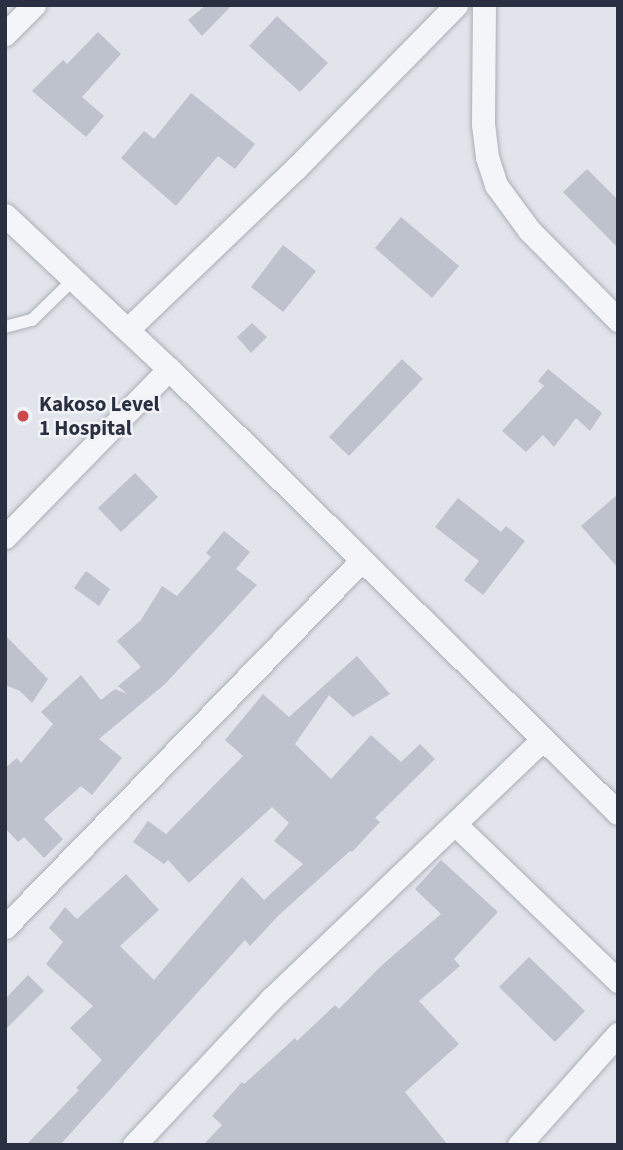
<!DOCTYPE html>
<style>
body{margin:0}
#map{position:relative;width:623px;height:1150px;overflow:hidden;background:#e1e4ea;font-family:"Source Sans 3",sans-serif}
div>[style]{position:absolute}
.building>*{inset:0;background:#bec2cc}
.roads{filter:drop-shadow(0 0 2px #aaaeb7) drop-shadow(0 0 2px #aaaeb7)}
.lane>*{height:12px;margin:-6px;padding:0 6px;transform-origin:6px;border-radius:6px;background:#f4f5f8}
.street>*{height:23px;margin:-11.5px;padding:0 11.5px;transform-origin:11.5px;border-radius:11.5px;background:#f4f5f8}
.dots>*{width:19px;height:19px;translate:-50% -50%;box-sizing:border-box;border:4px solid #f1f3f7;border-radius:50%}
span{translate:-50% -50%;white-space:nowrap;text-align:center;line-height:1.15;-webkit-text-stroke:5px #f1f3f7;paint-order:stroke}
.poi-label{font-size:21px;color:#2a3041;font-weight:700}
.left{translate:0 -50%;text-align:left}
.frame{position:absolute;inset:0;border:7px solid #2a3041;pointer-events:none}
</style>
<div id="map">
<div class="building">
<i style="clip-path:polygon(206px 5px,232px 5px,202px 36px,188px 20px)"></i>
<i style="clip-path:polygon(277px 16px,328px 63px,300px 92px,249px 46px)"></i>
<i style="clip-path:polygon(98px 32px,121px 54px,82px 97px,104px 116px,86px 137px,32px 91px,63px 60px,67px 64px)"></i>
<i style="clip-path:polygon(191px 93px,255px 144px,235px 169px,218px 156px,176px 206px,121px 158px,144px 131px,154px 139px)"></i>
<i style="clip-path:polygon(587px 169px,618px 200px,618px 248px,563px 192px)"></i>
<i style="clip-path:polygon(401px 217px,459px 266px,432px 298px,375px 248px)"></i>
<i style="clip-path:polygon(283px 245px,316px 271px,283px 312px,251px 287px)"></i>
<i style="clip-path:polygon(252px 323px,267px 337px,251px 353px,237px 337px)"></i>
<i style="clip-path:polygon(402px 359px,423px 379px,349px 456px,329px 437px)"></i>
<i style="clip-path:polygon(548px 369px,602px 413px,590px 431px,576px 418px,554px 447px,543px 435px,526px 452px,502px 431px,544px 386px,538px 381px)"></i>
<i style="clip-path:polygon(135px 473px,158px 497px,121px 532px,98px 508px)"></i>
<i style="clip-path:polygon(618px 494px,618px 568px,581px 526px)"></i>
<i style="clip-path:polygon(458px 498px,501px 532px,506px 526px,525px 541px,483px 595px,464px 580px,479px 561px,435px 527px)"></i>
<i style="clip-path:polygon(224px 531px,250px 552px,236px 569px,257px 585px,165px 684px,99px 739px,122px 758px,92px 795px,81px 786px,44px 819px,63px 839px,44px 858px,24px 837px,18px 842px,5px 828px,5px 768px,17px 758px,21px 763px,53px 724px,41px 712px,81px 675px,101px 700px,115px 689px,127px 694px,118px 686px,141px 667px,117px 641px,141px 620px,162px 586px,177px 596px,211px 557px,206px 553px)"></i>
<i style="clip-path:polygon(86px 571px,110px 589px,99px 606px,74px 588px)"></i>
<i style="clip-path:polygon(5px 635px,48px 679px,32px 703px,20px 691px,5px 685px)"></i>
<i style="clip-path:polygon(357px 656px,390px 694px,353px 717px,329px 695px,295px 744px,331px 779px,371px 735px,401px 762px,420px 744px,435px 759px,375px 818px,380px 822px,352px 852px,350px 851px,279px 915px,250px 946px,245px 940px,60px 1145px,26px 1145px,79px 1090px,76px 1088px,102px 1060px,70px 1028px,93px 1006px,46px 964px,63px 942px,49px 928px,65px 907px,77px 919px,126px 874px,159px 910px,120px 946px,154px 980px,242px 877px,264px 900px,303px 864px,274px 841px,289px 823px,272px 807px,189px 883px,168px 860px,164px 864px,133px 842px,148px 821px,166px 834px,243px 756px,225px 740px,263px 694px,289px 717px)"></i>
<i style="clip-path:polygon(441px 860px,498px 912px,454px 959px,460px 966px,419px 1001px,459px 1044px,405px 1092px,448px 1145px,203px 1145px,222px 1125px,212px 1116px,242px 1082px,244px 1084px,295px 1038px,297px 1041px,335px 1005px,339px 1009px,381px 966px,441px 914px,415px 889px)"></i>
<i style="clip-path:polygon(529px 957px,585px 1011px,555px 1042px,499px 987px)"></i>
<i style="clip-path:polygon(28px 975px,44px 991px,5px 1030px,5px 999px)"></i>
</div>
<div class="roads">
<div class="lane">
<i style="left:5px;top:327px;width:28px;rotate:-15deg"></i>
<i style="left:32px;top:320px;width:59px;rotate:-44.3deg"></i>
</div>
<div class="street">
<i style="left:484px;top:5px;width:119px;rotate:90.5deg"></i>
<i style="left:483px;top:124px;width:33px;rotate:83deg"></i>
<i style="left:487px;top:157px;width:29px;rotate:72deg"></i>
<i style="left:496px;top:185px;width:56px;rotate:53.7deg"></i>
<i style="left:529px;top:230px;width:127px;rotate:45.3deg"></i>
<i style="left:5px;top:34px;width:41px;rotate:-45deg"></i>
<i style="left:5px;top:215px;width:225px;rotate:43.2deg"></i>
<i style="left:169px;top:369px;width:631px;rotate:44.68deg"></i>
<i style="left:128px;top:329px;width:233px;rotate:-43.8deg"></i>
<i style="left:296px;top:168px;width:228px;rotate:-45.5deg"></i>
<i style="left:5px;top:537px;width:235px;rotate:-45.7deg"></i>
<i style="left:456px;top:825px;width:225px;rotate:43.9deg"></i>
<i style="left:5px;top:927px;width:512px;rotate:-45.79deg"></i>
<i style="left:134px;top:1145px;width:200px;rotate:-46.8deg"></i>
<i style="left:271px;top:999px;width:375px;rotate:-43.7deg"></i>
<i style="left:519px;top:1145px;width:149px;rotate:-48.3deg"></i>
</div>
</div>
<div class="dots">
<i style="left:23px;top:416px;background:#cc494e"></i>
</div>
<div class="poi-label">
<span class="left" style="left:39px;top:416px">Kakoso Level<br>1 Hospital</span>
</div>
<div class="frame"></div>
</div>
